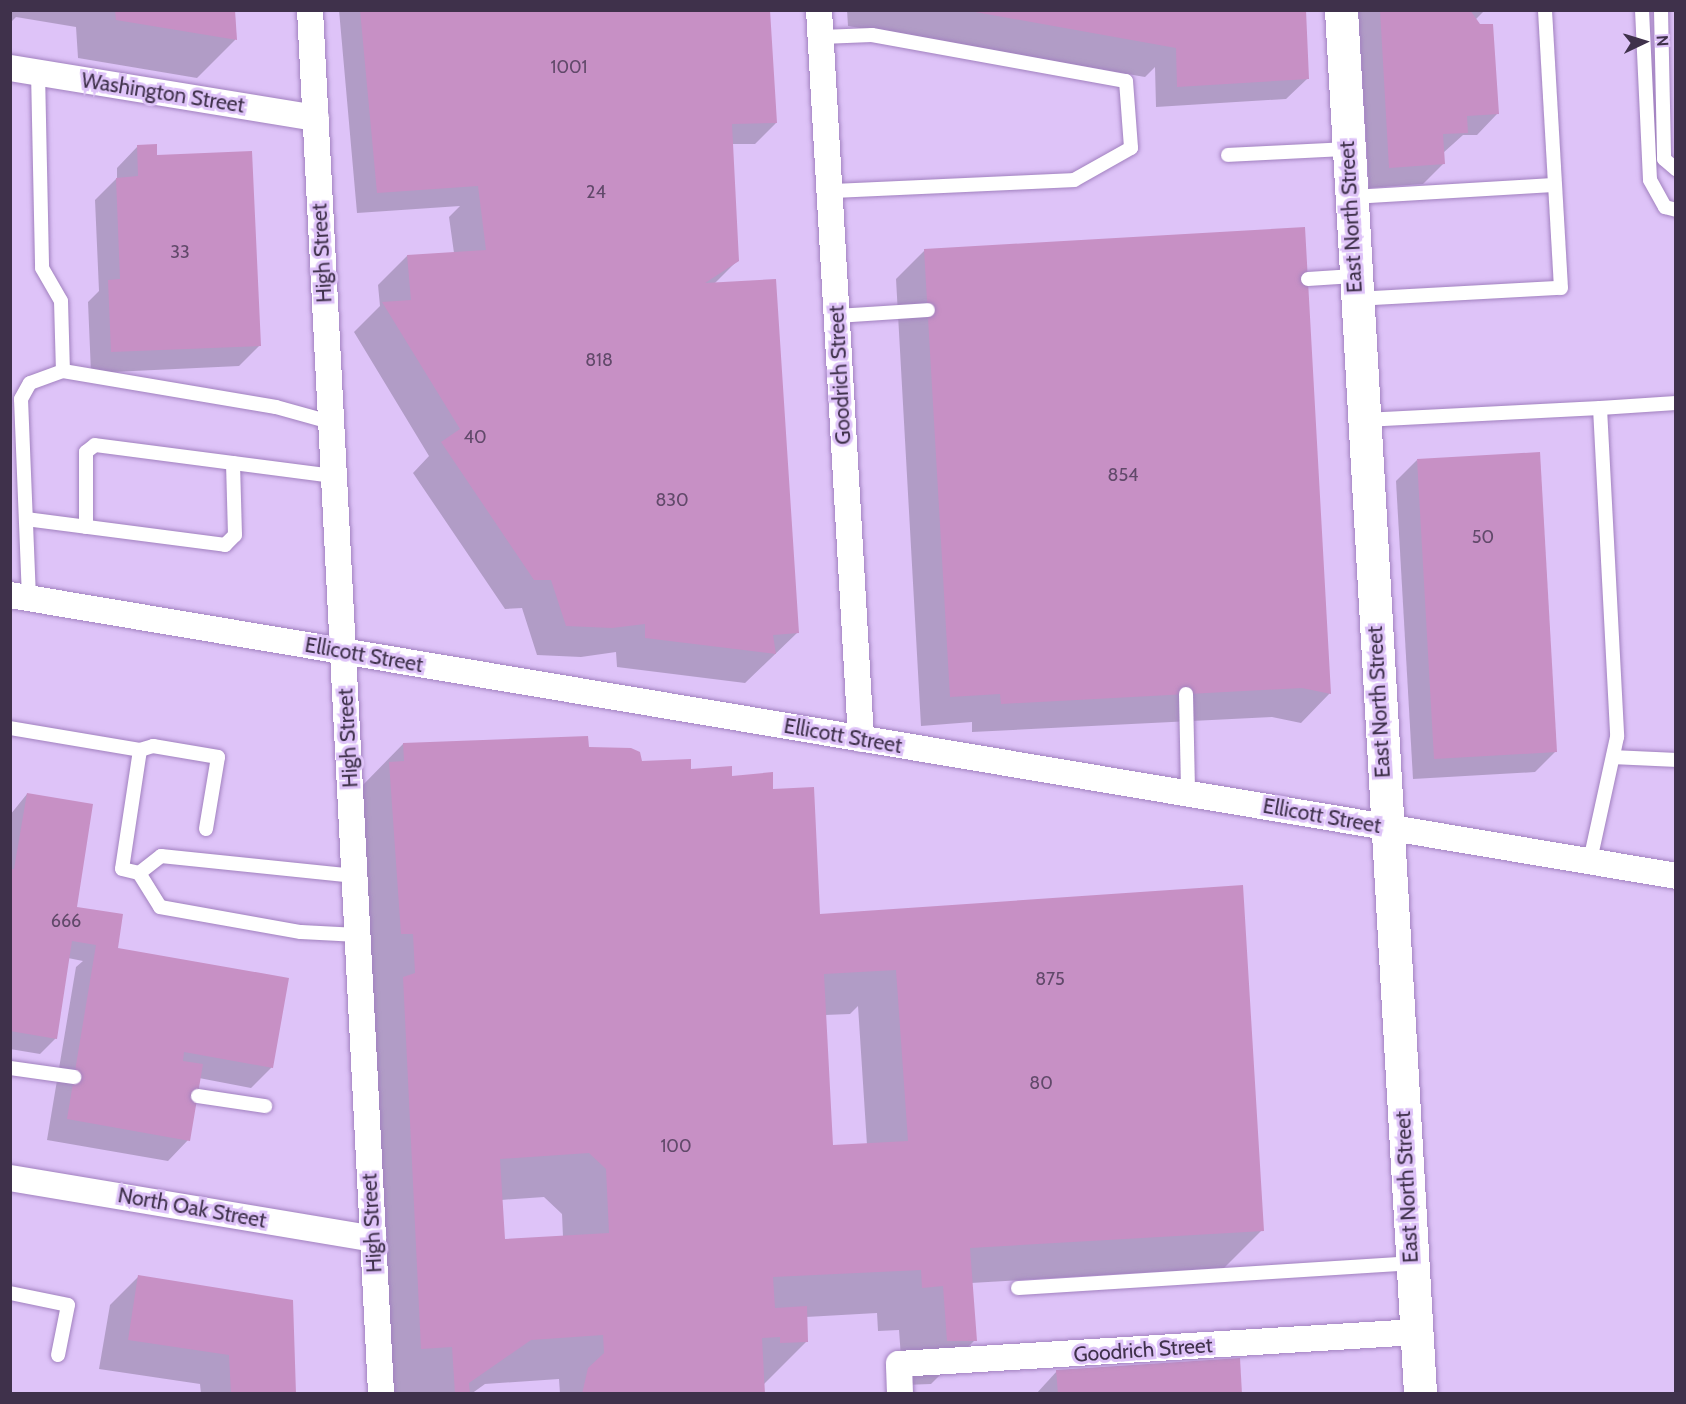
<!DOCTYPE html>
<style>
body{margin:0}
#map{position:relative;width:1686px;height:1404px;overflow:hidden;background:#dec3f8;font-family:Cabin,sans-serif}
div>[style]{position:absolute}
.shadow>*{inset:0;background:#0003}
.building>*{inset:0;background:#c790c5}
.roads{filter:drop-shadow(0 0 2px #a181bf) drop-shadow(0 0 2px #a181bf)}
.lane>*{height:14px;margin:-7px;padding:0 7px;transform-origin:7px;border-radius:7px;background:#fff}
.street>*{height:26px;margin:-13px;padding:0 13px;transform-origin:13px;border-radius:13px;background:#fff}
.secondary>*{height:33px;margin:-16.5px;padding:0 16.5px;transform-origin:16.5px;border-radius:16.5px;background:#fff}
span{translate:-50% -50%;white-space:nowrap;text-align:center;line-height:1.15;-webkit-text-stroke:6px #dec3f8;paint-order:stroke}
.number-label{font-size:18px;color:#61496a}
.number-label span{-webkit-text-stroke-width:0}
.street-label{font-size:21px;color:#3f314b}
.frame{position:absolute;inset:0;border:12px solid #3f314b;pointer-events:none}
.north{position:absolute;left:1614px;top:12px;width:60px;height:60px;-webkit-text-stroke:4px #dec3f8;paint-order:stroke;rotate:86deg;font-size:16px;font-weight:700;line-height:24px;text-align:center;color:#3f314b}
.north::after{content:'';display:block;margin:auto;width:21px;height:27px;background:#3f314b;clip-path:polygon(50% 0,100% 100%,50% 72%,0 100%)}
</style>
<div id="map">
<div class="shadow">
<i style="clip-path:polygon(10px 10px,234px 10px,235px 40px,197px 78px,78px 58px,76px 27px,16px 17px,10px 23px)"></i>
<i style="clip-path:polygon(339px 10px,768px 10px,776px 123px,755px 144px,732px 144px,738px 260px,714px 284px,797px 633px,745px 683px,617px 667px,616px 652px,581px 657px,537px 655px,522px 608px,505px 609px,413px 473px,429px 456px,354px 332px,380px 306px,378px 285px,407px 256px,454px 253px,449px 217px,460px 206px,357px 213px)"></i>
<i style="clip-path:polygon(847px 10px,1304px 10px,1307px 79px,1286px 99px,1156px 107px,1155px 67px,1145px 77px,848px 26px)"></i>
<i style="clip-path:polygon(1358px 10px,1485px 10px,1475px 20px,1497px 114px,1477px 135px,1463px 135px,1443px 153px,1443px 164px,1423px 184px,1369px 188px)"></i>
<i style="clip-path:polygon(137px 147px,156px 157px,260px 345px,239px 366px,91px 373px,88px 302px,99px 291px,95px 200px,117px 178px,117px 168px)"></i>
<i style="clip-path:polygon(925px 250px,1330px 693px,1301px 723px,1272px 717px,972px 732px,972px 722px,921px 726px,896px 279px)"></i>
<i style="clip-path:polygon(1417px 460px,1556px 751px,1535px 772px,1413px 779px,1396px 481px)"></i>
<i style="clip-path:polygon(evenodd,403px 744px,587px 749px,641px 763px,730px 778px,772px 791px,819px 915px,1242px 887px,1262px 1230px,1224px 1268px,971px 1283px,975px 1340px,931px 1384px,903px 1385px,899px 1330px,878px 1331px,877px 1313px,806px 1317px,807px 1341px,763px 1385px,764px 1394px,560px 1394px,559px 1379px,485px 1384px,471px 1394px,377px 1392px,359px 789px,403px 744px,858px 1006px,867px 1145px,832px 1146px,825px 1015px,850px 1014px,858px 1006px,403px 744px,544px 1197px,562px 1214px,563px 1237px,503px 1240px,501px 1200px,544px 1197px)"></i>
<i style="clip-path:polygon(27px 794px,75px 908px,115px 949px,272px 1067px,251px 1088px,199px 1078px,188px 1140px,168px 1161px,47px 1140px,76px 967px,83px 961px,68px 958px,56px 1038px,40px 1054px,10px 1049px,10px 815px)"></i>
<i style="clip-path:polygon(139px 1276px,295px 1394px,201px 1394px,200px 1384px,99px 1369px,110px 1305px)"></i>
<i style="clip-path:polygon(1057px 1371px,1241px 1394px,1036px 1394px)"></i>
</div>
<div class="building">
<i style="clip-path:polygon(115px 10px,235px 10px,237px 40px,116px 20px)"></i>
<i style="clip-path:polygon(360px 10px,770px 10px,777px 123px,732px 124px,739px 261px,705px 283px,776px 279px,799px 633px,773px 635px,776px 654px,645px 638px,645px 624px,612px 628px,566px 626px,551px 580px,534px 580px,441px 442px,460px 429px,382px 302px,411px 300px,407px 255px,486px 250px,478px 186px,377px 193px)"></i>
<i style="clip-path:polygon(964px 10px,1306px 10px,1309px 79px,1177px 87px,1176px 48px)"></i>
<i style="clip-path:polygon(1380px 10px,1470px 10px,1480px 24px,1493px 24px,1499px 114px,1467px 116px,1468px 133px,1443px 134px,1445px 164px,1389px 168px)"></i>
<i style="clip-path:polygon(157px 144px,157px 155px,252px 151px,261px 346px,111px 352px,108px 280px,120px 279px,116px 178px,138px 176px,137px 145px)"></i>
<i style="clip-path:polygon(1305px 227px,1331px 694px,1302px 688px,1001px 704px,1000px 694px,950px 697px,924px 249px)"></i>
<i style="clip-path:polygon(1540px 452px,1557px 752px,1434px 759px,1417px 459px)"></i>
<i style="clip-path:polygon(evenodd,588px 736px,589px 747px,631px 748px,640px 752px,642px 761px,691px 759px,691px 769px,732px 766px,732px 776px,773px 772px,773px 789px,814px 787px,820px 914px,1243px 885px,1264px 1231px,970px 1248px,977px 1341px,947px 1341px,943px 1286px,922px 1288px,921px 1270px,773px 1277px,775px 1308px,807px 1306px,808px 1342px,780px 1343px,780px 1337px,762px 1338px,765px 1394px,582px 1394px,588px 1368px,604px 1353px,603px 1335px,531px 1340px,469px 1383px,470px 1394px,455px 1394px,452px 1347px,421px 1349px,403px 977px,415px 973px,413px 934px,401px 934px,389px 762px,404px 761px,403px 743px,588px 736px,896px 970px,908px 1141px,833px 1145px,824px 974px,896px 970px,588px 736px,589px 1153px,606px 1169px,609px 1233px,505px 1239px,500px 1159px,589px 1153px)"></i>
<i style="clip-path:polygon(27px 793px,93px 804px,77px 907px,123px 914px,118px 948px,289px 978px,273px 1068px,184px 1052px,183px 1061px,203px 1064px,190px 1141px,67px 1119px,96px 945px,72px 941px,57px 1039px,10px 1031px,10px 869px,14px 869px)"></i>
<i style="clip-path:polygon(138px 1275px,293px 1300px,296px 1394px,231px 1394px,229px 1355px,128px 1340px)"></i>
<i style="clip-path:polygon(1240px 1358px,1242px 1394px,1058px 1394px,1056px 1370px)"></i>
</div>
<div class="roads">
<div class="lane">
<i style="left:1642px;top:10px;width:170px;rotate:87.3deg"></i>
<i style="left:1650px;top:180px;width:31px;rotate:61deg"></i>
<i style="left:1665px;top:207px;width:11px;rotate:15deg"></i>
<i style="left:1661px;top:10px;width:149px;rotate:88.8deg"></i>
<i style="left:1664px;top:159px;width:16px;rotate:40deg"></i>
<i style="left:821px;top:37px;width:51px;rotate:-2.2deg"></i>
<i style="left:872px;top:35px;width:258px;rotate:10.3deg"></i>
<i style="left:1126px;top:81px;width:67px;rotate:85.7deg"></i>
<i style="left:1131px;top:148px;width:65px;rotate:150.7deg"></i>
<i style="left:1074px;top:180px;width:245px;rotate:177.4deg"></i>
<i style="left:38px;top:72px;width:196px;rotate:88.8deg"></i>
<i style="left:42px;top:268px;width:38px;rotate:60deg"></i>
<i style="left:61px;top:301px;width:70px;rotate:88.4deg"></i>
<i style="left:63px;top:371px;width:216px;rotate:9.6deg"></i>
<i style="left:276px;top:407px;width:56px;rotate:15.5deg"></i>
<i style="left:1228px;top:155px;width:119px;rotate:-2.9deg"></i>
<i style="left:1351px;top:197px;width:204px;rotate:-3.4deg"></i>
<i style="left:1308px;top:279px;width:46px;rotate:-3.7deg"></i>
<i style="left:1355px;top:299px;width:206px;rotate:-3.1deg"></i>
<i style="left:1561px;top:288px;width:278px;rotate:-93.3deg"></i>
<i style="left:836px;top:316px;width:92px;rotate:-3.7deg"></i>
<i style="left:1600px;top:408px;width:76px;rotate:-3.8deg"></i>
<i style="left:1364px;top:420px;width:236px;rotate:-2.9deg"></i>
<i style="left:1600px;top:408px;width:329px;rotate:87deg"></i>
<i style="left:1617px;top:737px;width:127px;rotate:102.3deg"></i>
<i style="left:26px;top:519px;width:201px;rotate:7.4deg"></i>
<i style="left:225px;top:545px;width:14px;rotate:-45deg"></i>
<i style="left:235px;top:535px;width:72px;rotate:-91.6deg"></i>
<i style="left:86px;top:527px;width:75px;rotate:-90deg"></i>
<i style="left:86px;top:452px;width:11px;rotate:-38deg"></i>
<i style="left:95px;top:445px;width:241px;rotate:7.4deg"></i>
<i style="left:29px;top:598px;width:199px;rotate:-92.3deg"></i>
<i style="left:21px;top:399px;width:18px;rotate:-61deg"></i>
<i style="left:30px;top:383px;width:35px;rotate:-20deg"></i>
<i style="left:1186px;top:694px;width:99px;rotate:88.8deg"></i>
<i style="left:10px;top:728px;width:132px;rotate:9.6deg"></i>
<i style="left:140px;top:750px;width:120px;rotate:98.6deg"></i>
<i style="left:122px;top:869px;width:17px;rotate:13deg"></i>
<i style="left:140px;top:750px;width:14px;rotate:-17deg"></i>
<i style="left:153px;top:746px;width:66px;rotate:9.6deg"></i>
<i style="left:218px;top:757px;width:73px;rotate:99.5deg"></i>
<i style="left:1613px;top:757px;width:63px;rotate:2.7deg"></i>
<i style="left:355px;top:876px;width:195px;rotate:-174.1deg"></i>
<i style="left:161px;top:856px;width:28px;rotate:142deg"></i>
<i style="left:139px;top:873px;width:40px;rotate:58deg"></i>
<i style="left:160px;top:907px;width:143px;rotate:10.1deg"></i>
<i style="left:301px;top:932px;width:57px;rotate:3deg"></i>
<i style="left:10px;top:1068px;width:65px;rotate:8deg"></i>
<i style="left:198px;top:1096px;width:68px;rotate:8.5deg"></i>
<i style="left:1018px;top:1288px;width:394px;rotate:-3.6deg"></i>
<i style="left:10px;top:1293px;width:59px;rotate:11.7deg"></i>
<i style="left:68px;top:1305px;width:51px;rotate:101.3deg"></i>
</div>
<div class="street">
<i style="left:310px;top:10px;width:1386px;rotate:87.06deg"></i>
<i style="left:819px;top:10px;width:730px;rotate:86.7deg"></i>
<i style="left:10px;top:68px;width:310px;rotate:9.3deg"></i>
<i style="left:10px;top:595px;width:1690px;rotate:9.57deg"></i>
<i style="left:10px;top:1178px;width:368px;rotate:9.5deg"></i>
<i style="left:900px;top:1394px;width:30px;rotate:-92deg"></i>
<i style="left:899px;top:1364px;width:518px;rotate:-3.54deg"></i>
</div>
<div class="secondary">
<i style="left:1341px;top:10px;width:1386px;rotate:86.73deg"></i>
</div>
</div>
<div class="number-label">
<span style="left:569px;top:67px">1001</span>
<span style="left:596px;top:192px">24</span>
<span style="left:180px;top:252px">33</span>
<span style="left:599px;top:360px">818</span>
<span style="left:475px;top:437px">40</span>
<span style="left:1123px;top:475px">854</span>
<span style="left:672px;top:500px">830</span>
<span style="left:1483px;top:537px">50</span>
<span style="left:66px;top:921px">666</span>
<span style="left:1050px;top:979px">875</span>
<span style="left:1041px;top:1083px">80</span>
<span style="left:676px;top:1146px">100</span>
</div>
<div class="street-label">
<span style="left:163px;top:93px;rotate:9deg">Washington Street</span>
<span style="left:1351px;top:217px;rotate:-93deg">East North Street</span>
<span style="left:322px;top:253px;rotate:-93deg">High Street</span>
<span style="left:840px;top:375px;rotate:-93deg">Goodrich Street</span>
<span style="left:364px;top:655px;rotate:10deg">Ellicott Street</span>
<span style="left:1379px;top:702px;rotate:-93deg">East North Street</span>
<span style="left:843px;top:736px;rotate:10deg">Ellicott Street</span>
<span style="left:348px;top:738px;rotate:-93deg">High Street</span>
<span style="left:1322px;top:816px;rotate:10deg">Ellicott Street</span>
<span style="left:1407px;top:1187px;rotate:-93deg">East North Street</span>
<span style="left:192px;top:1208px;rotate:10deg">North Oak Street</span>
<span style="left:372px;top:1223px;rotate:-93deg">High Street</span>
<span style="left:1143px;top:1350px;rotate:-4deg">Goodrich Street</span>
</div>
<div class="frame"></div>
<div class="north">N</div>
</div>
